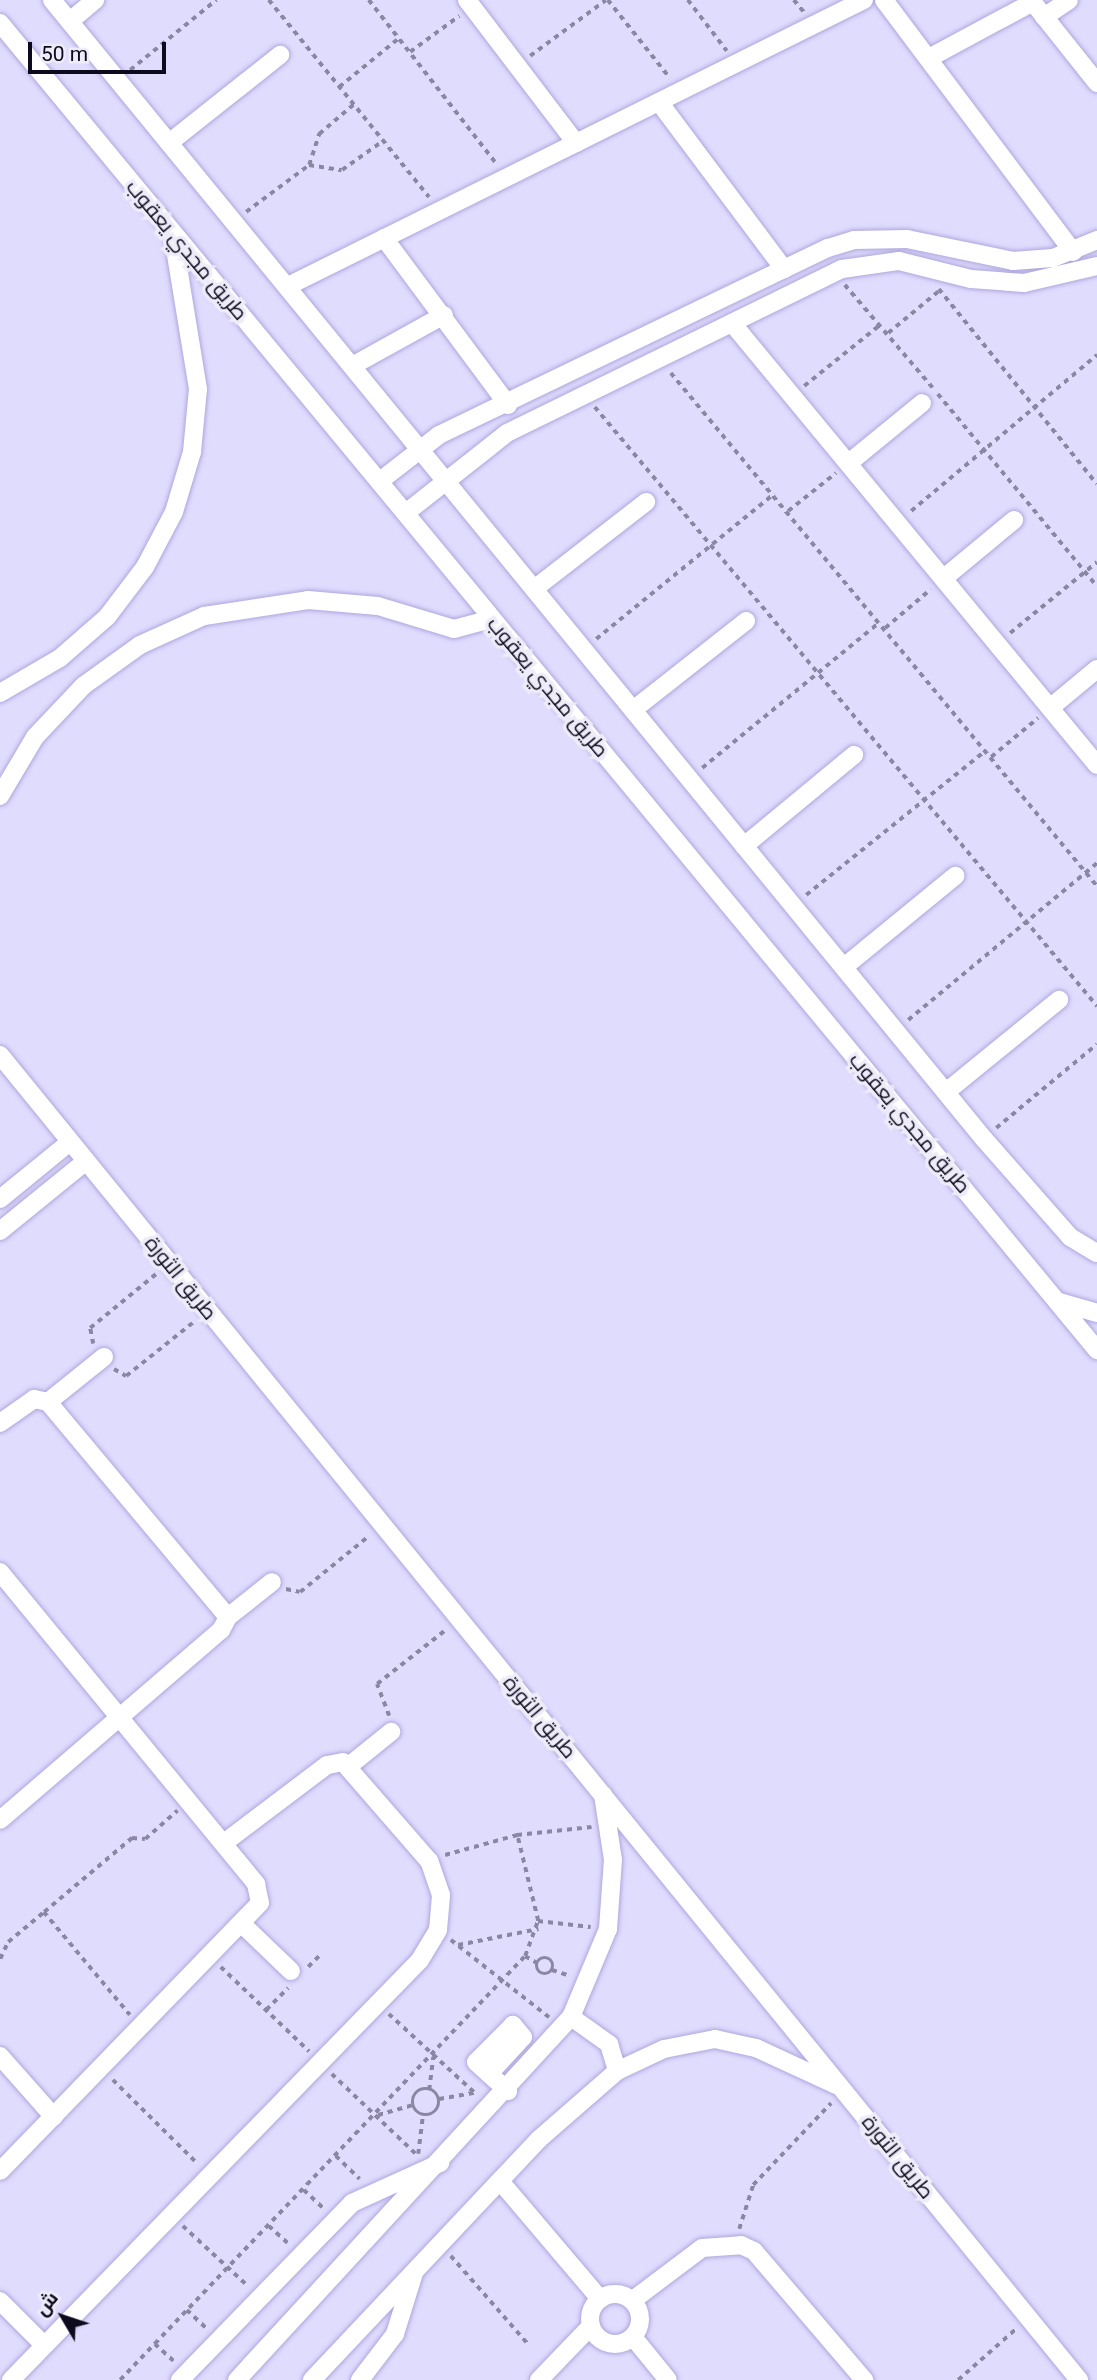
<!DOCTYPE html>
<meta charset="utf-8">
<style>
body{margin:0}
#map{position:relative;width:1097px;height:2380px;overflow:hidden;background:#e0dcfe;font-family:Roboto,Cairo,sans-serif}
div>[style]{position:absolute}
.path>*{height:3.5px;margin-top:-1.75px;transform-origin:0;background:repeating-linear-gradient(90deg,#8b87a3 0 5px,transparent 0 10px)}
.path>.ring{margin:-1.75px;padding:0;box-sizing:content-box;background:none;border:3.5px solid #8b87a3;border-radius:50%}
.roads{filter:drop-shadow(0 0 2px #aea7dd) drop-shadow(0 0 2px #aea7dd)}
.minor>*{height:18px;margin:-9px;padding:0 9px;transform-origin:9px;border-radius:9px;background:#fff}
.minor>.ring{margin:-9px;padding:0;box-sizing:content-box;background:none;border:18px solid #fff;border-radius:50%}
span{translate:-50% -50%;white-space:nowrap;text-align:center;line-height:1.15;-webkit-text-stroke:7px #edecf8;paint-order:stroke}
.street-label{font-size:21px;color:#0e0a1d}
.north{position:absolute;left:28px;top:2282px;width:70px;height:70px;-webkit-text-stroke:5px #edecf8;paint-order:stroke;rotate:309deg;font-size:19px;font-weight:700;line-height:28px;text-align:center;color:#0e0a1d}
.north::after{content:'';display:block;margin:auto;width:24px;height:32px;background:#0e0a1d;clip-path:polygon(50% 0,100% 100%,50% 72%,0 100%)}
.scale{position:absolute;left:28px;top:42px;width:138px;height:32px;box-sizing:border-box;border:4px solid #0e0a1d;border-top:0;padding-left:9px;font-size:21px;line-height:24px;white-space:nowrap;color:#0e0a1d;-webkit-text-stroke:5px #edecf8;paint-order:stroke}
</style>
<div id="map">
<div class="path">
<i style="left:269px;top:0;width:254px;rotate:50.9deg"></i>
<i style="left:369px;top:0;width:207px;rotate:52.1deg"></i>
<i style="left:608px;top:0;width:100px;rotate:51.5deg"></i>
<i style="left:688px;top:0;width:64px;rotate:52.6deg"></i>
<i style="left:794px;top:0;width:16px;rotate:50deg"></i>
<i style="left:410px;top:52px;width:61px;rotate:-36.3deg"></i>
<i style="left:530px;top:56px;width:94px;rotate:-36.4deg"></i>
<i style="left:130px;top:70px;width:111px;rotate:-39.1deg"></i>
<i style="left:339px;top:87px;width:77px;rotate:-39.2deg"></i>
<i style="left:309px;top:165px;width:33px;rotate:9deg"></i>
<i style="left:342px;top:170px;width:52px;rotate:-35.5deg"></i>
<i style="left:309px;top:165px;width:33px;rotate:-72deg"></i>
<i style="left:319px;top:134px;width:45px;rotate:-40.5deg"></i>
<i style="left:246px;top:212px;width:79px;rotate:-36.7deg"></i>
<i style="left:845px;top:285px;width:135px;rotate:49.5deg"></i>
<i style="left:939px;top:289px;width:251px;rotate:51deg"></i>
<i style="left:888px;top:333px;width:67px;rotate:-39.6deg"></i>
<i style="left:671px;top:373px;width:667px;rotate:50.29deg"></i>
<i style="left:804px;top:386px;width:99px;rotate:-38.8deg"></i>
<i style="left:938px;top:394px;width:249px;rotate:50.4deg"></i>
<i style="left:595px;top:407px;width:782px;rotate:50.03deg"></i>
<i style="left:788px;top:511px;width:61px;rotate:-38.4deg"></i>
<i style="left:911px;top:511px;width:243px;rotate:-40deg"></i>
<i style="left:885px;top:628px;width:60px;rotate:-40.3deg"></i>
<i style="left:1010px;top:633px;width:112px;rotate:-39.2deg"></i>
<i style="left:596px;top:639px;width:230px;rotate:-39.2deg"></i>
<i style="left:991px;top:757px;width:61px;rotate:-39.7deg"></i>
<i style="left:702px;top:768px;width:230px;rotate:-39.4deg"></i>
<i style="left:806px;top:895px;width:230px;rotate:-38.8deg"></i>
<i style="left:908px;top:1020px;width:246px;rotate:-39.7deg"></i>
<i style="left:996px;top:1128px;width:131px;rotate:-39.7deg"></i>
<i style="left:93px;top:1344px;width:16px;rotate:-101deg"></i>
<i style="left:90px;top:1328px;width:85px;rotate:-39.3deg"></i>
<i style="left:114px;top:1369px;width:14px;rotate:30deg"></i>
<i style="left:126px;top:1376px;width:88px;rotate:-38.6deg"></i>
<i style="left:286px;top:1589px;width:14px;rotate:12deg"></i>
<i style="left:300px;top:1592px;width:89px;rotate:-39.1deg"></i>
<i style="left:389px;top:1716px;width:34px;rotate:-111deg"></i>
<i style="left:377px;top:1684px;width:89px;rotate:-38.2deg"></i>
<i style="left:445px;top:1855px;width:75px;rotate:-15.5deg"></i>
<i style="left:517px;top:1835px;width:75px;rotate:-6.1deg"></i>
<i style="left:44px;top:1912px;width:134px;rotate:50.1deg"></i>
<i style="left:538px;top:1921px;width:53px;rotate:6.5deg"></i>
<i style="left:451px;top:1940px;width:125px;rotate:38.2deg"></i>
<i style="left:458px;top:1945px;width:82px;rotate:-11.3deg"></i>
<i style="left:525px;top:1956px;width:14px;rotate:30deg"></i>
<i class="ring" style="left:537px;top:1958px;width:12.5px;height:12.5px"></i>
<i style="left:0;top:1959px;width:19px;rotate:-65deg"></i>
<i style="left:8px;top:1942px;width:47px;rotate:-39.8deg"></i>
<i style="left:44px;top:1912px;width:115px;rotate:-40.1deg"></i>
<i style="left:132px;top:1838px;width:13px;rotate:4deg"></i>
<i style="left:145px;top:1839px;width:43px;rotate:-41.2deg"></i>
<i style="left:221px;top:1967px;width:122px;rotate:43.7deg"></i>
<i style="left:308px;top:1967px;width:16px;rotate:-45deg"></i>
<i style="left:552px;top:1970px;width:19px;rotate:18deg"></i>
<i style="left:266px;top:2010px;width:31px;rotate:-45deg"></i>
<i style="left:389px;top:2014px;width:118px;rotate:42.6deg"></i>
<i style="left:332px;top:2074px;width:117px;rotate:43.6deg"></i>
<i style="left:113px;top:2080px;width:118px;rotate:44.7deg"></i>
<i class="ring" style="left:413px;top:2089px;width:22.5px;height:22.5px"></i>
<i style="left:429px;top:2090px;width:33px;rotate:-83deg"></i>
<i style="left:439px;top:2099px;width:36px;rotate:-10deg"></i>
<i style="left:378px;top:2115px;width:36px;rotate:-16deg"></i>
<i style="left:418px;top:2154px;width:39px;rotate:-83deg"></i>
<i style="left:336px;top:2156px;width:33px;rotate:44deg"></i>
<i style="left:304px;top:2190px;width:26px;rotate:43deg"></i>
<i style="left:183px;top:2226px;width:87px;rotate:42.7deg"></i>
<i style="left:269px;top:2226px;width:25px;rotate:42deg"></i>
<i style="left:739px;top:2229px;width:46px;rotate:-72.3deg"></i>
<i style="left:753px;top:2185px;width:113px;rotate:-46.4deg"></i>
<i style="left:451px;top:2256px;width:117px;rotate:48.8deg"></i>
<i style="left:187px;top:2310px;width:26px;rotate:43deg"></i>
<i style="left:155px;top:2344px;width:25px;rotate:42deg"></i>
<i style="left:120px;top:2380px;width:586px;rotate:-46.31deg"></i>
<i style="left:525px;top:1956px;width:37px;rotate:-70deg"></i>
<i style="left:538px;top:1921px;width:89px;rotate:-103.7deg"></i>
<i style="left:958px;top:2380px;width:79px;rotate:-41.4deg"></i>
</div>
<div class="roads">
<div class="minor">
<i style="left:52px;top:0;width:1472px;rotate:50.71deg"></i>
<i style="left:984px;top:1139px;width:130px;rotate:48.7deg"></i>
<i style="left:1070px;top:1237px;width:31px;rotate:31deg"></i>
<i style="left:467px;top:0;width:180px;rotate:52.7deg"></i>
<i style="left:884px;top:0;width:315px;rotate:53.1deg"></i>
<i style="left:1031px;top:0;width:106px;rotate:51.5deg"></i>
<i style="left:1044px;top:17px;width:30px;rotate:-34deg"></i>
<i style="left:70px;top:21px;width:33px;rotate:-40deg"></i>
<i style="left:0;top:23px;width:1722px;rotate:50.42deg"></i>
<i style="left:929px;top:58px;width:118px;rotate:-28.3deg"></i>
<i style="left:659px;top:102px;width:209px;rotate:53.2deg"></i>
<i style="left:169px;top:143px;width:142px;rotate:-38.4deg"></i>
<i style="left:384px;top:238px;width:208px;rotate:53.4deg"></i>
<i style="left:288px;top:286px;width:643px;rotate:-26.41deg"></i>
<i style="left:732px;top:323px;width:573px;rotate:50.45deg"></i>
<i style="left:352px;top:366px;width:105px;rotate:-29deg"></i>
<i style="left:850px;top:462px;width:93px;rotate:-39.3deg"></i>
<i style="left:380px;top:481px;width:75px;rotate:-37.9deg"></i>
<i style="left:439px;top:435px;width:432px;rotate:-25.7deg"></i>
<i style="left:828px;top:248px;width:27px;rotate:-17deg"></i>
<i style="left:854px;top:240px;width:53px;rotate:-1.1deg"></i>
<i style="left:907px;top:239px;width:108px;rotate:11.7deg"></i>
<i style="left:1013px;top:261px;width:40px;rotate:-4.3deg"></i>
<i style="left:1053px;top:258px;width:48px;rotate:-22.2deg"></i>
<i style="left:407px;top:512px;width:127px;rotate:-38.3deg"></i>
<i style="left:507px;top:433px;width:373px;rotate:-26.1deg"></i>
<i style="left:842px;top:269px;width:58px;rotate:-8deg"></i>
<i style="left:899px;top:261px;width:74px;rotate:14deg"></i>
<i style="left:971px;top:279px;width:53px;rotate:4.3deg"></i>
<i style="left:1024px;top:283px;width:75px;rotate:-13.1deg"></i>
<i style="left:944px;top:578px;width:91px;rotate:-39.6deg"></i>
<i style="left:534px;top:589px;width:142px;rotate:-37.8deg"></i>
<i style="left:0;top:693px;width:69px;rotate:-30.3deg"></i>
<i style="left:60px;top:658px;width:62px;rotate:-41.1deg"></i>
<i style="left:107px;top:617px;width:63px;rotate:-52.8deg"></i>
<i style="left:145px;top:567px;width:62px;rotate:-62.2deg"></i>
<i style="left:174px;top:512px;width:63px;rotate:-73.3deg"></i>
<i style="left:192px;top:452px;width:63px;rotate:-84.6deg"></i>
<i style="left:198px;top:389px;width:155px;rotate:-99.3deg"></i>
<i style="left:1050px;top:708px;width:61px;rotate:-39.7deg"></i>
<i style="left:633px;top:710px;width:144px;rotate:-38.2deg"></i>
<i style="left:0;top:796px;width:69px;rotate:-59.3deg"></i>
<i style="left:35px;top:737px;width:70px;rotate:-46.7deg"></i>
<i style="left:83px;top:686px;width:70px;rotate:-35.7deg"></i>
<i style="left:140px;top:645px;width:70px;rotate:-24.4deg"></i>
<i style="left:204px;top:616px;width:105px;rotate:-8.7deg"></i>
<i style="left:308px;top:600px;width:70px;rotate:4.9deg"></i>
<i style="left:378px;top:606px;width:79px;rotate:16.8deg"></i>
<i style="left:454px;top:629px;width:39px;rotate:-15deg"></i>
<i style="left:744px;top:846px;width:143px;rotate:-39.6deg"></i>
<i style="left:844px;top:967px;width:144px;rotate:-39.3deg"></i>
<i style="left:0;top:1055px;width:1709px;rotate:50.84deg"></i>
<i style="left:946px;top:1092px;width:146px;rotate:-39.2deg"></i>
<i style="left:0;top:1199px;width:90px;rotate:-39.2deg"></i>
<i style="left:0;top:1231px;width:111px;rotate:-39.1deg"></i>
<i style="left:1059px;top:1302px;width:40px;rotate:16deg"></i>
<i style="left:48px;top:1402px;width:72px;rotate:-38.8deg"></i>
<i style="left:0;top:1423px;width:42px;rotate:-35.2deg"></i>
<i style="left:34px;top:1399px;width:14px;rotate:12deg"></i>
<i style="left:48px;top:1402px;width:280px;rotate:50.1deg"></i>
<i style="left:228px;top:1617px;width:15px;rotate:118deg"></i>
<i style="left:221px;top:1630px;width:291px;rotate:139.3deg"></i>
<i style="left:0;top:1572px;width:404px;rotate:50.6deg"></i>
<i style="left:256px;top:1884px;width:19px;rotate:78deg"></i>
<i style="left:260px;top:1903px;width:373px;rotate:134.1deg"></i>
<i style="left:228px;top:1617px;width:56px;rotate:-38.5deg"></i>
<i style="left:350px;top:1765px;width:53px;rotate:-38.8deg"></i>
<i style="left:244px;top:1926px;width:65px;rotate:43.8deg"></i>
<i style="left:571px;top:2017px;width:47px;rotate:35.4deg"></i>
<i style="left:609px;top:2044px;width:28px;rotate:73deg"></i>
<i style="left:0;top:2056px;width:81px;rotate:48.5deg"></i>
<i style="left:489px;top:2074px;width:50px;rotate:-47.4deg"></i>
<i style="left:523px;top:2037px;width:16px;rotate:-130deg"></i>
<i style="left:513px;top:2025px;width:52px;rotate:135deg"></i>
<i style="left:476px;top:2062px;width:1px;rotate:45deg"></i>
<i style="left:477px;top:2063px;width:42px;rotate:42.1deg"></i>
<i style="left:500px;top:2181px;width:155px;rotate:49.7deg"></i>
<i class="ring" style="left:590px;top:2294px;width:32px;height:32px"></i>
<i style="left:633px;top:2300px;width:86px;rotate:-37deg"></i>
<i style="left:702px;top:2248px;width:39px;rotate:-4deg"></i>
<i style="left:741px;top:2245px;width:14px;rotate:25deg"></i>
<i style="left:754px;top:2251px;width:170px;rotate:49.5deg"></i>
<i style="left:0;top:2301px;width:62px;rotate:45deg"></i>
<i style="left:633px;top:2337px;width:55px;rotate:50.9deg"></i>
<i style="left:11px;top:2380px;width:586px;rotate:-45.76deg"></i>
<i style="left:420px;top:1960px;width:35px;rotate:-59deg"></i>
<i style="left:438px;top:1930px;width:35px;rotate:-85deg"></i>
<i style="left:441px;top:1895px;width:36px;rotate:-109deg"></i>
<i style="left:429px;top:1861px;width:131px;rotate:-131deg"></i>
<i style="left:343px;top:1762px;width:16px;rotate:169deg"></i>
<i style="left:327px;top:1765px;width:129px;rotate:142.9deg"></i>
<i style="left:180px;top:2380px;width:247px;rotate:-45.8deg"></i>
<i style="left:352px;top:2203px;width:97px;rotate:-24.4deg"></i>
<i style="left:237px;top:2380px;width:493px;rotate:-47.4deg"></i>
<i style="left:571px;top:2017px;width:95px;rotate:-67.2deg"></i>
<i style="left:608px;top:1929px;width:69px;rotate:-85.9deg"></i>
<i style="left:613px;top:1860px;width:66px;rotate:-98.7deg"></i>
<i style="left:312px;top:2380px;width:330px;rotate:-46.7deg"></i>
<i style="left:538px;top:2140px;width:105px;rotate:-41.1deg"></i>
<i style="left:617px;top:2071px;width:52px;rotate:-25.1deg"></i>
<i style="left:664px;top:2049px;width:52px;rotate:-11.1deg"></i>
<i style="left:715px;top:2039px;width:42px;rotate:12.4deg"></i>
<i style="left:756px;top:2048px;width:88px;rotate:24.8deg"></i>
<i style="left:360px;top:2380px;width:58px;rotate:-52.7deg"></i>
<i style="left:395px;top:2334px;width:64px;rotate:-72.7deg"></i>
<i style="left:539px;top:2380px;width:75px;rotate:-46.1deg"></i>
</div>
</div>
<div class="street-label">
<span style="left:187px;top:250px;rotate:50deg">طريق مجدي يعقوب</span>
<span style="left:548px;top:687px;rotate:50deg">طريق مجدي يعقوب</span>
<span style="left:910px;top:1123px;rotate:50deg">طريق مجدي يعقوب</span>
<span style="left:181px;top:1278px;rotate:51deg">طريق الثورة</span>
<span style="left:540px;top:1717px;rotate:50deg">طريق الثورة</span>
<span style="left:898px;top:2157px;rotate:51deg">طريق الثورة</span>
</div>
<div class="north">ش</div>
<div class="scale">50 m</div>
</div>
